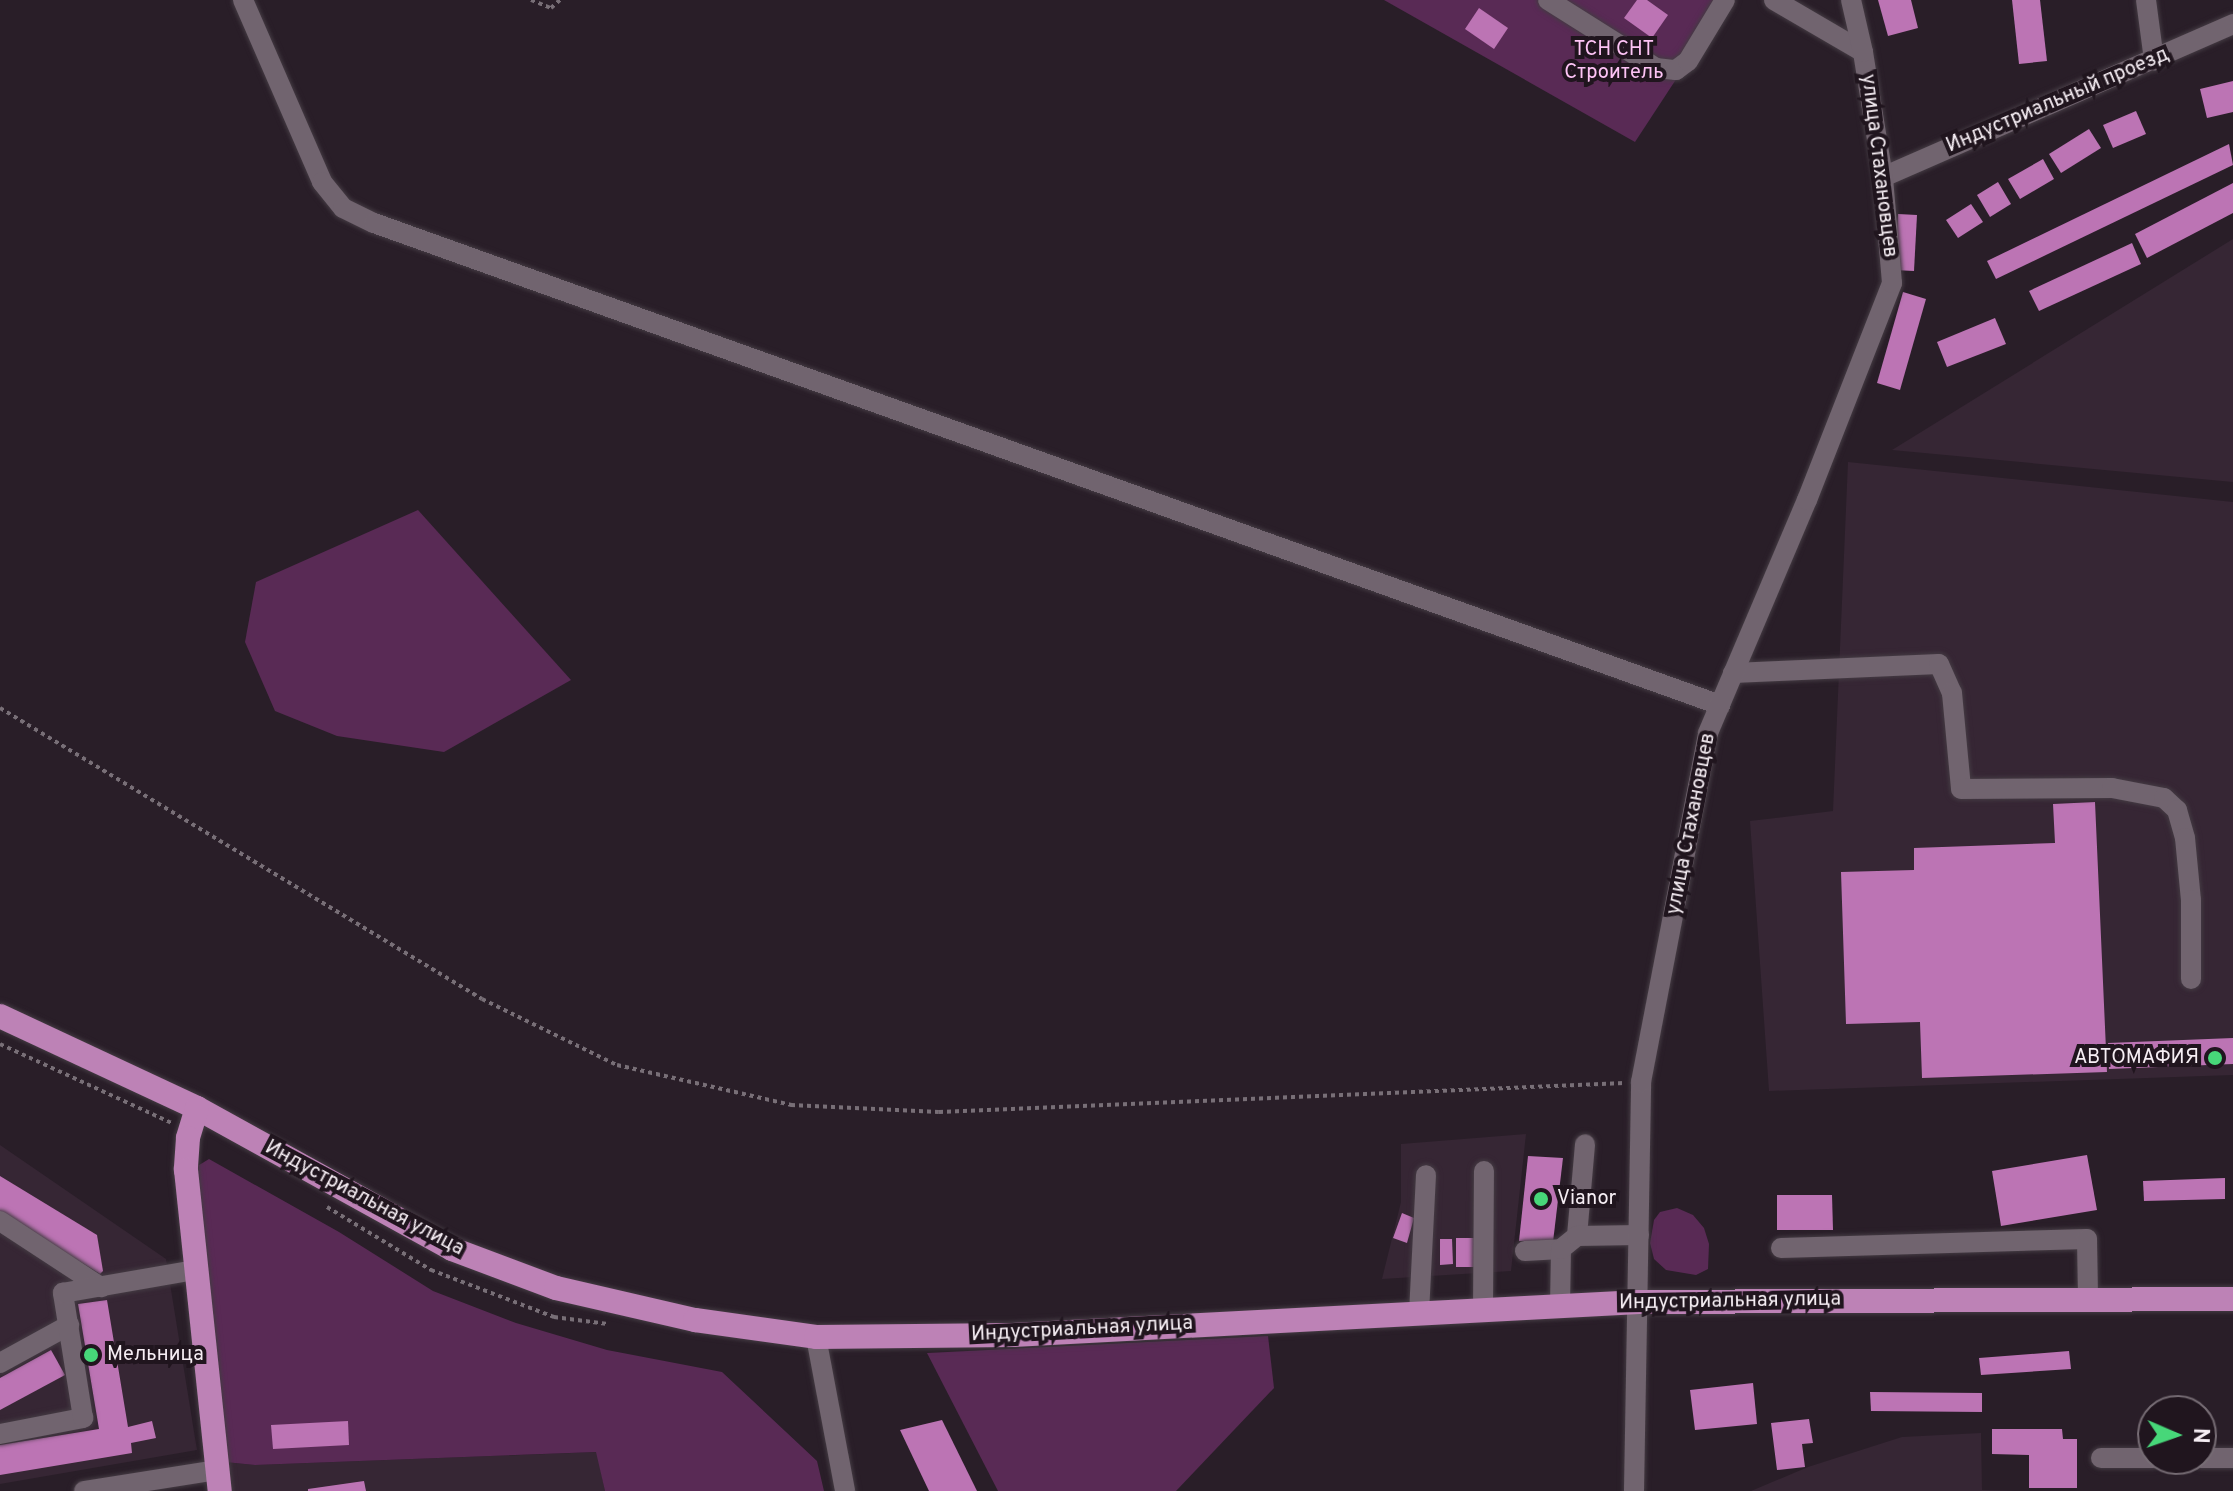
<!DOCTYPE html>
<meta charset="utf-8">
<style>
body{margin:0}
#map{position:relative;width:2233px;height:1491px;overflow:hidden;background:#291e28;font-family:Overpass,sans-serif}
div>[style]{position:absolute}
.built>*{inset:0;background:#362634}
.green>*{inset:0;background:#592a55}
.building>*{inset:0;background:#bc74b4}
.path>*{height:4px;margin-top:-2px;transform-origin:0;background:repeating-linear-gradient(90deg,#786f77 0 4px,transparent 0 8px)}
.roads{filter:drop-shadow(0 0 2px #443b43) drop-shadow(0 0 2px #443b43)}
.minor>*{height:20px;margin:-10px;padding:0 10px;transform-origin:10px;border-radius:10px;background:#71646f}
.major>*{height:24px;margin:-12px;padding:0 12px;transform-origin:12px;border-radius:12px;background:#bd82b6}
.dots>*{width:22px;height:22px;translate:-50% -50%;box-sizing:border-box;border:4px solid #20151e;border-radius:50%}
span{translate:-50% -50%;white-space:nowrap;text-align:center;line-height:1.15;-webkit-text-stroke:8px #20151e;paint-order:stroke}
.park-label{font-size:20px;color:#fec4f6}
.street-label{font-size:20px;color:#f6eef4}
.poi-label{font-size:20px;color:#f6eef4}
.right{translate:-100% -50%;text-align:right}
.left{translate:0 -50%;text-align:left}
.north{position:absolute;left:2137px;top:1395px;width:80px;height:80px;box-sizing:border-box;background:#20151e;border:2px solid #766c74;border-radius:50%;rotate:92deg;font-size:22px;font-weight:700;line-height:32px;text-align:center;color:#f6eef4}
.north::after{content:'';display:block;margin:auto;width:28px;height:36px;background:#47d779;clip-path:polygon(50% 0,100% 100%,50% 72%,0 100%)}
</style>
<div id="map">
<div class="built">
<i style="clip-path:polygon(2233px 239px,2233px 482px,1892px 450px)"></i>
<i style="clip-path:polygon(1848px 462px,2233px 502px,2233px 1075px,1769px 1091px,1750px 821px,1833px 811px)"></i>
<i style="clip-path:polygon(1526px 1134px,1511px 1271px,1382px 1279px,1401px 1202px,1401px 1144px)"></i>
<i style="clip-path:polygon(0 1145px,166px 1259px,197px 1450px,0 1484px)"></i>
<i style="clip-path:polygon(1981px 1433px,1982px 1490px,2017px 1491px,1751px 1491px,1808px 1467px,1902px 1437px)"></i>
<i style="clip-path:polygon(597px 1452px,605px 1491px,230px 1491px,225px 1462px,255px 1465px)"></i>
</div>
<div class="green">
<i style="clip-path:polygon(1384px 0,1728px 0,1635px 142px)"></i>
<i style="clip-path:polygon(418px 510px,571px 680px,444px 752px,337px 736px,275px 711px,245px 642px,256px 582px)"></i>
<i style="clip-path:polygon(209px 1159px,339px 1232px,433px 1291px,516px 1323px,607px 1350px,722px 1372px,817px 1461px,824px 1491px,605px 1491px,596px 1452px,255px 1465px,225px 1462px,191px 1170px)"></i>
<i style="clip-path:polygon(1677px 1208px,1693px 1215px,1704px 1228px,1709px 1244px,1708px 1269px,1696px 1275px,1666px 1270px,1654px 1259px,1650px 1243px,1654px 1220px,1660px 1212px)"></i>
<i style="clip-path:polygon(1268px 1336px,1274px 1388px,1176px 1491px,998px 1491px,927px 1353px)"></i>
</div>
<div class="building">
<i style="clip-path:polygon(1637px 0,1647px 0,1668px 15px,1652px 38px,1624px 18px)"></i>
<i style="clip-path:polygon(1878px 0,1911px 0,1918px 28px,1888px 36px)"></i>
<i style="clip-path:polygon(2012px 0,2040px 0,2047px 61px,2019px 64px)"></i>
<i style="clip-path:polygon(1479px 8px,1508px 28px,1494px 49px,1465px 29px)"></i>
<i style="clip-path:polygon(2233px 81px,2233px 112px,2207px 118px,2200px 89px)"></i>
<i style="clip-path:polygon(2136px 111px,2146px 134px,2113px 148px,2103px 125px)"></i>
<i style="clip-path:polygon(2089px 129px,2101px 148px,2061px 173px,2049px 154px)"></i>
<i style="clip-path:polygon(2229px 144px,2233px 165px,1996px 279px,1987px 261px)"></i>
<i style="clip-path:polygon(2043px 159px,2054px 179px,2020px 199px,2008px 179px)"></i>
<i style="clip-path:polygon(1998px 182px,2011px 204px,1990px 217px,1977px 195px)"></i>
<i style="clip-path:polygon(2233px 183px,2233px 213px,2147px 258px,2135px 234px)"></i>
<i style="clip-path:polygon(1971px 204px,1983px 222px,1958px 238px,1946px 220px)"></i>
<i style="clip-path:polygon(1898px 214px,1917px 215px,1914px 271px,1894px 270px)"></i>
<i style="clip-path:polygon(2132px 243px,2141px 264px,2039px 311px,2029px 291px)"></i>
<i style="clip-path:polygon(1903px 292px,1926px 299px,1900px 390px,1877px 383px)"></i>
<i style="clip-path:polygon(1995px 318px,2006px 344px,1947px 367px,1937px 342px)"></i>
<i style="clip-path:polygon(2095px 802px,2107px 1072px,1922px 1078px,1920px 1022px,1846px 1024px,1841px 872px,1914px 870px,1914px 848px,2055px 843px,2053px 804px)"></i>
<i style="clip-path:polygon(2233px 1038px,2233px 1064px,2109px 1069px,2108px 1043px)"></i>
<i style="clip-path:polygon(2087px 1155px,2097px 1210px,2001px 1226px,1992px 1171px)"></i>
<i style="clip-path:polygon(1528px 1156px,1563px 1158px,1553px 1242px,1519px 1241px)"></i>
<i style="clip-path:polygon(0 1176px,97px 1235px,103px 1271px,100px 1274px,0 1212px)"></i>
<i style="clip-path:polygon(2225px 1178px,2225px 1199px,2144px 1201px,2143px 1181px)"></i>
<i style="clip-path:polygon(1777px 1195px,1832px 1195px,1833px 1230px,1777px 1230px)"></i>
<i style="clip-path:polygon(1402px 1213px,1414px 1218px,1407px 1243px,1393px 1238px)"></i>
<i style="clip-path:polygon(1456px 1238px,1475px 1238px,1475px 1267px,1456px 1267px)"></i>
<i style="clip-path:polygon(1440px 1239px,1452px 1239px,1453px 1264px,1440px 1265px)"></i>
<i style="clip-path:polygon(107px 1300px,128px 1427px,152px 1421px,156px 1438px,131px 1443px,132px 1453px,0 1475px,0 1445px,99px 1429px,78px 1304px)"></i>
<i style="clip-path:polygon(51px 1350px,65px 1375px,0 1410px,0 1378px)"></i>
<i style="clip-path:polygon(2069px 1351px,2071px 1369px,1981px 1375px,1979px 1358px)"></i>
<i style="clip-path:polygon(1753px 1383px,1757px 1424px,1695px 1430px,1690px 1390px)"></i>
<i style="clip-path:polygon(1870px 1392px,1982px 1393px,1982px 1412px,1871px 1411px)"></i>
<i style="clip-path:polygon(1809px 1419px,1813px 1443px,1802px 1444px,1805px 1467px,1777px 1470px,1771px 1423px)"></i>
<i style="clip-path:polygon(942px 1420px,977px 1491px,929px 1491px,900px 1430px)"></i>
<i style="clip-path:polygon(348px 1421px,349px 1445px,273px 1449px,271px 1425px)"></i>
<i style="clip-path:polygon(1992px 1429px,2062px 1429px,2063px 1439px,2077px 1439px,2077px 1488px,2029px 1488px,2029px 1455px,1992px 1454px)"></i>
<i style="clip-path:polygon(364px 1481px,366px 1491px,308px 1491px,308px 1489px)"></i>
</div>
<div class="path">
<i style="left:531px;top:0;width:22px;rotate:22deg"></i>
<i style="left:551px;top:8px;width:12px;rotate:-42deg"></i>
<i style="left:0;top:708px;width:563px;rotate:31.12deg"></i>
<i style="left:482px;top:999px;width:150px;rotate:26.1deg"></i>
<i style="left:617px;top:1065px;width:179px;rotate:12.9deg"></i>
<i style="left:791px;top:1105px;width:148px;rotate:2.7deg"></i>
<i style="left:939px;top:1112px;width:686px;rotate:-2.42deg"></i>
<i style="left:0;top:1044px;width:189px;rotate:24.7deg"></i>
<i style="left:327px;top:1207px;width:122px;rotate:31.2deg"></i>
<i style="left:431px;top:1270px;width:132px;rotate:20.9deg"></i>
<i style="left:554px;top:1317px;width:54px;rotate:7.4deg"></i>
</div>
<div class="roads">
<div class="minor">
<i style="left:243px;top:0;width:198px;rotate:66.5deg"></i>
<i style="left:322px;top:182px;width:33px;rotate:51deg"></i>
<i style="left:343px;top:208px;width:34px;rotate:26deg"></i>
<i style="left:374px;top:223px;width:1430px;rotate:19.7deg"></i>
<i style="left:1548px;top:0;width:128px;rotate:32.2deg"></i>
<i style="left:1656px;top:68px;width:20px;rotate:6deg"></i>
<i style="left:1676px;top:70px;width:15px;rotate:-37deg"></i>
<i style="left:1688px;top:61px;width:71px;rotate:-58.8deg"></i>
<i style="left:1774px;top:0;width:103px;rotate:30.3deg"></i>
<i style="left:2146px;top:0;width:61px;rotate:82.4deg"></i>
<i style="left:1883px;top:177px;width:382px;rotate:-23.6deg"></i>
<i style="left:1733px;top:673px;width:206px;rotate:-2.5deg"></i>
<i style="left:1939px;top:664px;width:32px;rotate:66deg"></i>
<i style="left:1952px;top:693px;width:96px;rotate:84.6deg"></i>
<i style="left:1961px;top:789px;width:151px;rotate:-0.4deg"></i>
<i style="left:2112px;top:788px;width:53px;rotate:10.9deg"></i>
<i style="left:2164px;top:798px;width:18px;rotate:43deg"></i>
<i style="left:2177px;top:810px;width:29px;rotate:74deg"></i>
<i style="left:2185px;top:838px;width:62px;rotate:84.5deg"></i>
<i style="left:2191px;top:900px;width:79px;rotate:90deg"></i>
<i style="left:0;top:1221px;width:121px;rotate:33.2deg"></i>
<i style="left:1577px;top:1236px;width:92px;rotate:-85deg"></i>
<i style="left:1781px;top:1248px;width:306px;rotate:-1.7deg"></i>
<i style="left:2087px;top:1239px;width:60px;rotate:89deg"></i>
<i style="left:1525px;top:1251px;width:36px;rotate:-3deg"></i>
<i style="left:1560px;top:1306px;width:57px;rotate:-89deg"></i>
<i style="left:1561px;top:1249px;width:21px;rotate:-39deg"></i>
<i style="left:1577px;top:1236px;width:62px;rotate:-0.9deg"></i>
<i style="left:1483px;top:1310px;width:139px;rotate:-89.6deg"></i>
<i style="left:1419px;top:1313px;width:138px;rotate:-87.1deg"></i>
<i style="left:816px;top:1337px;width:157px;rotate:79.3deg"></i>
<i style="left:0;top:1363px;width:79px;rotate:-28.8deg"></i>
<i style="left:0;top:1434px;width:85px;rotate:-10.9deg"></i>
<i style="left:83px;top:1418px;width:127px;rotate:-99.1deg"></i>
<i style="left:63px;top:1293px;width:134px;rotate:-9.9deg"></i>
<i style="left:2101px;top:1458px;width:52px"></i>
<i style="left:2201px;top:1458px;width:32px"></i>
<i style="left:84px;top:1491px;width:135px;rotate:-9deg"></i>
<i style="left:1634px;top:1491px;width:409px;rotate:-89deg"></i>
<i style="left:1641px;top:1082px;width:355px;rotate:-79.1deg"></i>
<i style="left:1708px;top:733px;width:253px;rotate:-67deg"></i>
<i style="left:1807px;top:500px;width:233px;rotate:-68.6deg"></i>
<i style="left:1892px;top:283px;width:106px;rotate:-94.9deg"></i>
<i style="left:1883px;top:177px;width:127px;rotate:-99.1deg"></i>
<i style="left:1863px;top:52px;width:53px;rotate:-103deg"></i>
</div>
<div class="major">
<i style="left:0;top:1016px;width:217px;rotate:25deg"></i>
<i style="left:197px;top:1108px;width:291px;rotate:28.9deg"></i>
<i style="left:452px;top:1249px;width:111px;rotate:20.6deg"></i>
<i style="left:556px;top:1288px;width:143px;rotate:13deg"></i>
<i style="left:695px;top:1320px;width:122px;rotate:8deg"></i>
<i style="left:816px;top:1337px;width:197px;rotate:-0.6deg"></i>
<i style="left:1013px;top:1335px;width:627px;rotate:-3.02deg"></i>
<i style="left:1639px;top:1302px;width:594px;rotate:-0.29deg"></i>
<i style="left:197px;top:1108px;width:31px;rotate:107deg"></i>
<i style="left:188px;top:1138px;width:32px;rotate:94deg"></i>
<i style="left:186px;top:1170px;width:323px;rotate:84deg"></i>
</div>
</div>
<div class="dots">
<i style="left:2215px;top:1058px;background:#47d779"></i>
<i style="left:1541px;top:1199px;background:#47d779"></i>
<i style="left:91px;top:1355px;background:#47d779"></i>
</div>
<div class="park-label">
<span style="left:1614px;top:62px">ТСН СНТ<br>Строитель</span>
</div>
<div class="street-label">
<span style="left:2058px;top:101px;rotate:-23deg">Индустриальный проезд</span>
<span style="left:1878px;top:166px;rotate:83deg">улица Стахановцев</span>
<span style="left:1692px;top:824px;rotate:-79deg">улица Стахановцев</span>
<span style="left:364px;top:1199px;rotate:28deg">Индустриальная улица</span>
<span style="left:1730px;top:1302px;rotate:-1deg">Индустриальная улица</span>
<span style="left:1082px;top:1330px;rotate:-3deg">Индустриальная улица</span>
</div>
<div class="poi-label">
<span class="right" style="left:2199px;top:1058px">АВТОМАФИЯ</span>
<span class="left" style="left:1557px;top:1199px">Vianor</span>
<span class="left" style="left:107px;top:1355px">Мельница</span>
</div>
<div class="north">N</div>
</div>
